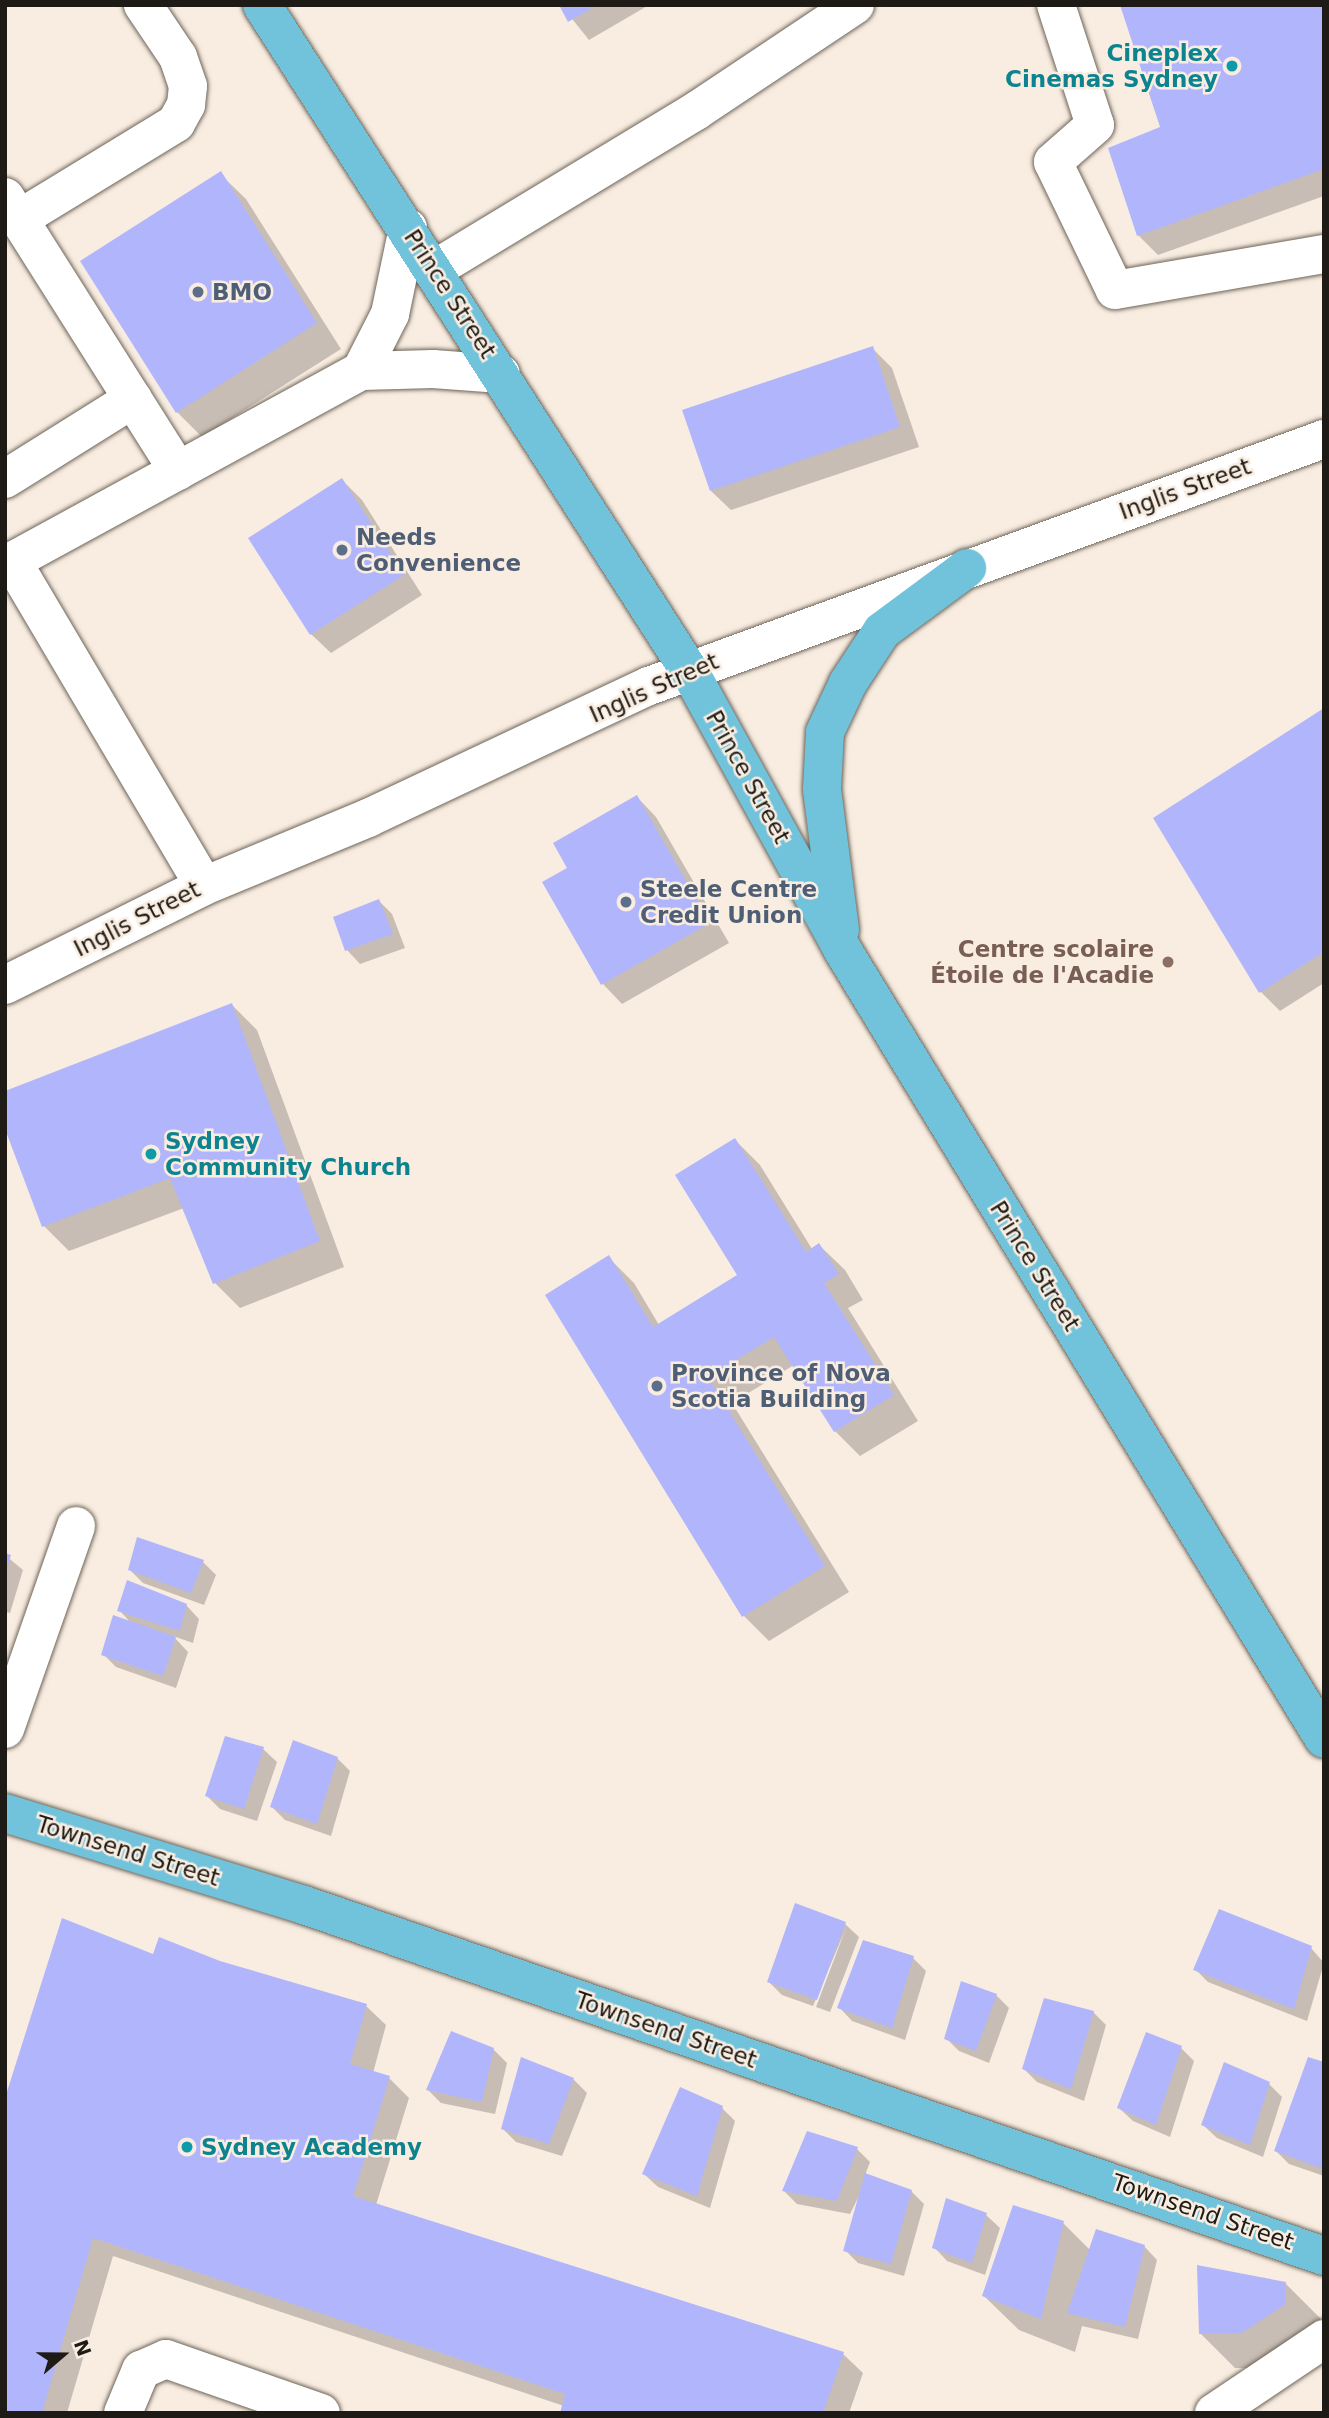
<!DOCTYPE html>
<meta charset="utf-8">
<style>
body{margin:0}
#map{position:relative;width:1329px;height:2418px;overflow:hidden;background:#f9ede1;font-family:"DejaVu Sans",sans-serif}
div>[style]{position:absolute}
.shadow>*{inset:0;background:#0003}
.building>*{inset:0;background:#b1b5fc}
.roads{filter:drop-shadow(0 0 2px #6d6459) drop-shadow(0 0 2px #6d6459)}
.minor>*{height:38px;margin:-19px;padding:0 19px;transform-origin:19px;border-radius:19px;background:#fff}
.major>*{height:38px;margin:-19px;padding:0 19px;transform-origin:19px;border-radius:19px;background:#71c2db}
.dots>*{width:19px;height:19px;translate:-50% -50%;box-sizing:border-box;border:4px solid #f9ede1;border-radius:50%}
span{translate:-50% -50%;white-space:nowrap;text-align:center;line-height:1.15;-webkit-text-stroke:5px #f9ede1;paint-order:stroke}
.culture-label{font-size:23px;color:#0d838f;font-weight:700}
.right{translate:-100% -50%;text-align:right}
.left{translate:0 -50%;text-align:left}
.service-label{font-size:23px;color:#4e5e75;font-weight:700}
.street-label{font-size:23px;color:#1e1a15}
.education-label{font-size:23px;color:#785e54;font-weight:700}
.frame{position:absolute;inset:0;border:7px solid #1e1a15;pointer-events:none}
.north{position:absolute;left:28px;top:2320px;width:70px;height:70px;-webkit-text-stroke:5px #f9ede1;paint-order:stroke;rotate:70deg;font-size:19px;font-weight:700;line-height:28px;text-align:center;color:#1e1a15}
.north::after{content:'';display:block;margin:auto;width:24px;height:32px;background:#1e1a15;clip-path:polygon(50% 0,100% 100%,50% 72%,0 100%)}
</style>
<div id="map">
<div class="shadow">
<i style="clip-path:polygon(561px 5px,649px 5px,589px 40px)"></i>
<i style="clip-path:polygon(1324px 5px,1324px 196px,1158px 255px,1138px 235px,1162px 128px)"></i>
<i style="clip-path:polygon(220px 174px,246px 199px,341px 349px,202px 437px,177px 412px)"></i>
<i style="clip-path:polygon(872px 348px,892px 368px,919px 447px,731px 510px,711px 491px)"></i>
<i style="clip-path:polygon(342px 480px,362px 500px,422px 595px,331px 653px,311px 634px)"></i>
<i style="clip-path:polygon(1324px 710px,1324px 983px,1280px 1011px,1260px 991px)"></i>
<i style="clip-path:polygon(637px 797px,656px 817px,729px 943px,622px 1004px,603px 984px,544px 883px,569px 868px)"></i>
<i style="clip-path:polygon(379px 901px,392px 914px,405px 948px,360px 964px,347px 950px)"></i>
<i style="clip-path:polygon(232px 1005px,257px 1030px,344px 1267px,240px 1308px,215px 1283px,184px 1208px,69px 1251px,44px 1226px)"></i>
<i style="clip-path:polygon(735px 1140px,760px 1165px,812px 1249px,819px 1245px,845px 1270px,863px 1300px,848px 1308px,918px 1421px,860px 1456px,835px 1431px,794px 1365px,732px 1403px,849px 1592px,769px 1641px,744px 1616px,608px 1257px,634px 1283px,659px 1325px,739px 1276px)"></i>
<i style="clip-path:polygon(5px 1555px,23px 1570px,10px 1613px,5px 1612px)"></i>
<i style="clip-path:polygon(203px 1562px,216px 1575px,204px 1605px,143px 1583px,130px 1570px)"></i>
<i style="clip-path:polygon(186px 1605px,199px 1619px,193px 1643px,173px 1636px,188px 1652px,176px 1688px,116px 1667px,103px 1654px,131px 1623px,119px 1610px)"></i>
<i style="clip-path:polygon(226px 1738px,263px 1749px,277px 1762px,257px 1821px,220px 1809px,207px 1796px)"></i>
<i style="clip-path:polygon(337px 1758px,350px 1771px,331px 1836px,285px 1820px,272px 1807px)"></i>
<i style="clip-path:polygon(796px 1905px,845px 1924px,859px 1937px,830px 2012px,816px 2007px,846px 1928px,813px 2006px,782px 1995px,769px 1982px)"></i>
<i style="clip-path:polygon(1311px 1948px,1324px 1963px,1307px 2021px,1208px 1982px,1195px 1969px)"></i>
<i style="clip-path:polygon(154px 1956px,220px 1962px,366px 2006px,386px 2025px,373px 2073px,389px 2078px,409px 2098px,376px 2205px,843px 2354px,863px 2373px,849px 2413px,562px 2413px,564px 2406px,113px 2256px,67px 2413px,5px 2413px)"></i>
<i style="clip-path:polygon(913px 1958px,926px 1971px,905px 2040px,852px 2021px,839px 2007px)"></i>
<i style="clip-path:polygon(996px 1995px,1009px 2008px,989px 2063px,959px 2051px,946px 2038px)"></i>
<i style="clip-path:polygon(1093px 2012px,1106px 2025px,1084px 2101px,1037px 2082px,1023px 2068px)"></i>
<i style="clip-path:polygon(1181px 2048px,1194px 2061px,1170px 2137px,1133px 2121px,1119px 2108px)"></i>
<i style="clip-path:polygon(493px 2049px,507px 2063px,495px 2114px,441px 2103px,428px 2090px)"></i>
<i style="clip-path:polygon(1324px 2064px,1324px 2176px,1289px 2164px,1276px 2151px)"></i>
<i style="clip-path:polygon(573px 2079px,587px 2093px,562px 2156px,516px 2142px,502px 2128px)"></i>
<i style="clip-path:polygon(1269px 2084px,1282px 2097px,1263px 2157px,1217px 2138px,1203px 2125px)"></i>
<i style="clip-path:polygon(722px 2108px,735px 2121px,710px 2208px,658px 2187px,644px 2174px)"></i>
<i style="clip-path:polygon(857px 2149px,870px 2162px,865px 2175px,911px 2191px,924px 2204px,904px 2276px,858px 2263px,845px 2250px,862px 2190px,850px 2214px,797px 2204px,784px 2191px)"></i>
<i style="clip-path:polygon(986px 2215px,1000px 2228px,985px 2275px,947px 2261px,934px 2247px)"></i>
<i style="clip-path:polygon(1063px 2223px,1091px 2251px,1144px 2246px,1157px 2260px,1138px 2339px,1082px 2326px,1075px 2352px,1019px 2330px,984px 2296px)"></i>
<i style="clip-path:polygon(1285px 2283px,1320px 2318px,1319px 2338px,1275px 2368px,1235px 2368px,1200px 2333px)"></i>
</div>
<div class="building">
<i style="clip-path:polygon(559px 5px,597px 5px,568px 22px)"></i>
<i style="clip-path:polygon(1120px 5px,1324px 5px,1324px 169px,1137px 236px,1108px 148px,1160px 127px)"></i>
<i style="clip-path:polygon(221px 171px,317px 323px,176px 413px,80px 261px)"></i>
<i style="clip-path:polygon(873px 346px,900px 427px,710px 491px,682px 410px)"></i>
<i style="clip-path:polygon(342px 478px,404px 575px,310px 635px,248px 538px)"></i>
<i style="clip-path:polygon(1324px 708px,1324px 952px,1259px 993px,1153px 818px)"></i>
<i style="clip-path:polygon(637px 795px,710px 923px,601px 985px,542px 882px,567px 868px,553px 843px)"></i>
<i style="clip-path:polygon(379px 899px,393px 934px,345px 951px,333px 917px)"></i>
<i style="clip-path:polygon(232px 1003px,320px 1241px,213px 1284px,170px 1178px,42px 1227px,5px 1129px,5px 1091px)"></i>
<i style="clip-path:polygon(735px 1138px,806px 1252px,819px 1243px,839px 1274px,824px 1283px,894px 1395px,834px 1432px,774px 1337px,708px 1377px,825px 1566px,742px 1617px,545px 1295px,609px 1255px,653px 1327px,737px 1275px,675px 1175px)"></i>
<i style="clip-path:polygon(137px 1537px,204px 1560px,191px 1593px,128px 1570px)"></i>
<i style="clip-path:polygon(5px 1553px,11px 1555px,6px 1571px,5px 1571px)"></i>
<i style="clip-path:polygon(127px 1580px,187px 1604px,180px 1631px,117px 1611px)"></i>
<i style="clip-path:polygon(113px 1615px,176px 1637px,163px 1676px,101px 1655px)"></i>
<i style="clip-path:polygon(225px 1736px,264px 1747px,244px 1809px,205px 1796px)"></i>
<i style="clip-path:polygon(293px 1740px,338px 1757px,317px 1824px,270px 1807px)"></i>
<i style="clip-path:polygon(795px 1903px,846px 1922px,817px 2000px,767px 1982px)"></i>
<i style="clip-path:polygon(1219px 1909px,1312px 1946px,1294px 2009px,1193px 1970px)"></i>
<i style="clip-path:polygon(62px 1918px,153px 1954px,159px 1937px,220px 1961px,367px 2004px,350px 2064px,390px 2076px,353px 2196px,844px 2352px,823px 2413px,560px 2413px,565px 2394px,93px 2238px,42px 2413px,5px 2413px,5px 2098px)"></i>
<i style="clip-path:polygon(863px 1940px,914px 1956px,892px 2028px,837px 2008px)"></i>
<i style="clip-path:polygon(961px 1981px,997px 1994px,976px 2051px,944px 2039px)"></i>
<i style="clip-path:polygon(1044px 1998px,1094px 2011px,1071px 2089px,1022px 2069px)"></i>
<i style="clip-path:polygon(451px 2031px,494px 2048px,482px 2102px,426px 2090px)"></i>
<i style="clip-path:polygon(1146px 2032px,1182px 2046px,1156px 2125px,1117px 2108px)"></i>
<i style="clip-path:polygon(521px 2057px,574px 2078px,549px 2144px,501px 2129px)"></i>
<i style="clip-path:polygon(1308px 2057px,1324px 2062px,1324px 2169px,1274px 2151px)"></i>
<i style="clip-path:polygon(1224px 2062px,1270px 2082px,1250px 2145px,1201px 2125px)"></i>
<i style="clip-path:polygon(680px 2087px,723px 2106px,697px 2196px,642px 2174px)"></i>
<i style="clip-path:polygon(807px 2131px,858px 2147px,837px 2201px,782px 2191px)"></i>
<i style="clip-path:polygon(865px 2173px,912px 2190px,891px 2264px,843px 2251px)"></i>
<i style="clip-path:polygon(946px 2198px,987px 2213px,972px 2263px,932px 2248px)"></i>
<i style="clip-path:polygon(1013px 2205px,1064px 2221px,1041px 2319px,982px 2296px)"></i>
<i style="clip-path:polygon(1096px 2229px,1145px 2245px,1125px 2327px,1067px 2313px)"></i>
<i style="clip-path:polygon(1197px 2265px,1286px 2282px,1286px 2304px,1240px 2334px,1199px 2334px)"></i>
</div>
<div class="roads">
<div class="minor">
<i style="left:1056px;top:5px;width:126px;rotate:72deg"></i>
<i style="left:1095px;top:125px;width:56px;rotate:138.6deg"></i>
<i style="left:1053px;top:162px;width:142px;rotate:64.2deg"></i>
<i style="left:1115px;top:290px;width:212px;rotate:-9.8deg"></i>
<i style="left:5px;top:197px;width:324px;rotate:57.7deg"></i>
<i style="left:19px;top:219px;width:184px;rotate:-31.4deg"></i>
<i style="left:176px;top:123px;width:21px;rotate:-61deg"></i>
<i style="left:186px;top:105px;width:19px;rotate:-84deg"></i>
<i style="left:188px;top:86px;width:31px;rotate:-109deg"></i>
<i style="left:178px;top:57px;width:63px;rotate:-123.9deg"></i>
<i style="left:435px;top:269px;width:305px;rotate:-31.2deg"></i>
<i style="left:696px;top:111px;width:191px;rotate:-33.7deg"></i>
<i style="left:361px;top:371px;width:64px;rotate:-63deg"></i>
<i style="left:390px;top:314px;width:88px;rotate:-78.2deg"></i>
<i style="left:5px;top:479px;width:151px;rotate:-32deg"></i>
<i style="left:12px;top:561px;width:377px;rotate:59.4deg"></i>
<i style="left:5px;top:565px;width:405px;rotate:-28.6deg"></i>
<i style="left:361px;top:371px;width:72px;rotate:-1.6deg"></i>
<i style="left:433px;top:369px;width:68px;rotate:4.2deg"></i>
<i style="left:5px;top:985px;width:222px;rotate:-26.4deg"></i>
<i style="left:204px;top:886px;width:178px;rotate:-22.5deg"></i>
<i style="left:368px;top:818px;width:310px;rotate:-25.2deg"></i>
<i style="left:649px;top:686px;width:719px;rotate:-20.1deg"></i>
<i style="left:5px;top:1729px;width:215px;rotate:-70.7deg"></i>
<i style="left:123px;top:2413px;width:47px;rotate:-67.3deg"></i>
<i style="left:141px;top:2370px;width:27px;rotate:-24deg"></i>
<i style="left:166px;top:2359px;width:164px;rotate:19.2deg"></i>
<i style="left:1214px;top:2413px;width:133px;rotate:-33.9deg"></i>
</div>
<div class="major">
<i style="left:262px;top:5px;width:793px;rotate:57.31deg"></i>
<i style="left:690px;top:672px;width:316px;rotate:61.2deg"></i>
<i style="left:842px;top:949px;width:925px;rotate:58.61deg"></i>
<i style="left:840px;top:930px;width:142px;rotate:-97.3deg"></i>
<i style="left:822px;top:789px;width:57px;rotate:-87deg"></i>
<i style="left:825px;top:732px;width:54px;rotate:-64.9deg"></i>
<i style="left:848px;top:683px;width:62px;rotate:-56.8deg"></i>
<i style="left:882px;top:631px;width:106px;rotate:-36.5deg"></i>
<i style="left:5px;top:1813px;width:313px;rotate:17.1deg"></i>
<i style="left:304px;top:1905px;width:1079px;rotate:18.99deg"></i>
</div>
</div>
<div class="dots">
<i style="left:1232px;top:66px;background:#0f9aa8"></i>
<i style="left:198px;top:292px;background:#5c6f8a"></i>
<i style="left:342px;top:550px;background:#5c6f8a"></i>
<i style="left:626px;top:902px;background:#5c6f8a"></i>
<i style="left:1168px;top:962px;background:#8d6e63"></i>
<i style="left:151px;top:1154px;background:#0f9aa8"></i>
<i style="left:657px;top:1386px;background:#5c6f8a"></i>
<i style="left:187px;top:2147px;background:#0f9aa8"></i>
</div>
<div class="culture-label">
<span class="right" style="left:1218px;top:66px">Cineplex<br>Cinemas Sydney</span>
<span class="left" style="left:165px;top:1154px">Sydney<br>Community Church</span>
<span class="left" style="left:201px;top:2147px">Sydney Academy</span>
</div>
<div class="service-label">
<span class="left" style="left:212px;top:292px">BMO</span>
<span class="left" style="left:356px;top:550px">Needs<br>Convenience</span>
<span class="left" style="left:640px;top:902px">Steele Centre<br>Credit Union</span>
<span class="left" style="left:671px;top:1386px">Province of Nova<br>Scotia Building</span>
</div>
<div class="street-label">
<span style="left:450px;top:294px;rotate:57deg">Prince Street</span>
<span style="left:1185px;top:489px;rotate:-20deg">Inglis Street</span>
<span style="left:654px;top:688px;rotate:-24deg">Inglis Street</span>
<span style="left:748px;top:777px;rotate:61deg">Prince Street</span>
<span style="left:137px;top:919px;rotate:-27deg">Inglis Street</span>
<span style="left:1035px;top:1266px;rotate:58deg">Prince Street</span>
<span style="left:128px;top:1851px;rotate:17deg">Townsend Street</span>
<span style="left:666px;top:2030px;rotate:19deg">Townsend Street</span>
<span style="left:1203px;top:2212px;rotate:19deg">Townsend Street</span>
</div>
<div class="education-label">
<span class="right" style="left:1154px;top:962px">Centre scolaire<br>Étoile de l'Acadie</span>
</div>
<div class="frame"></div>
<div class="north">N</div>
</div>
